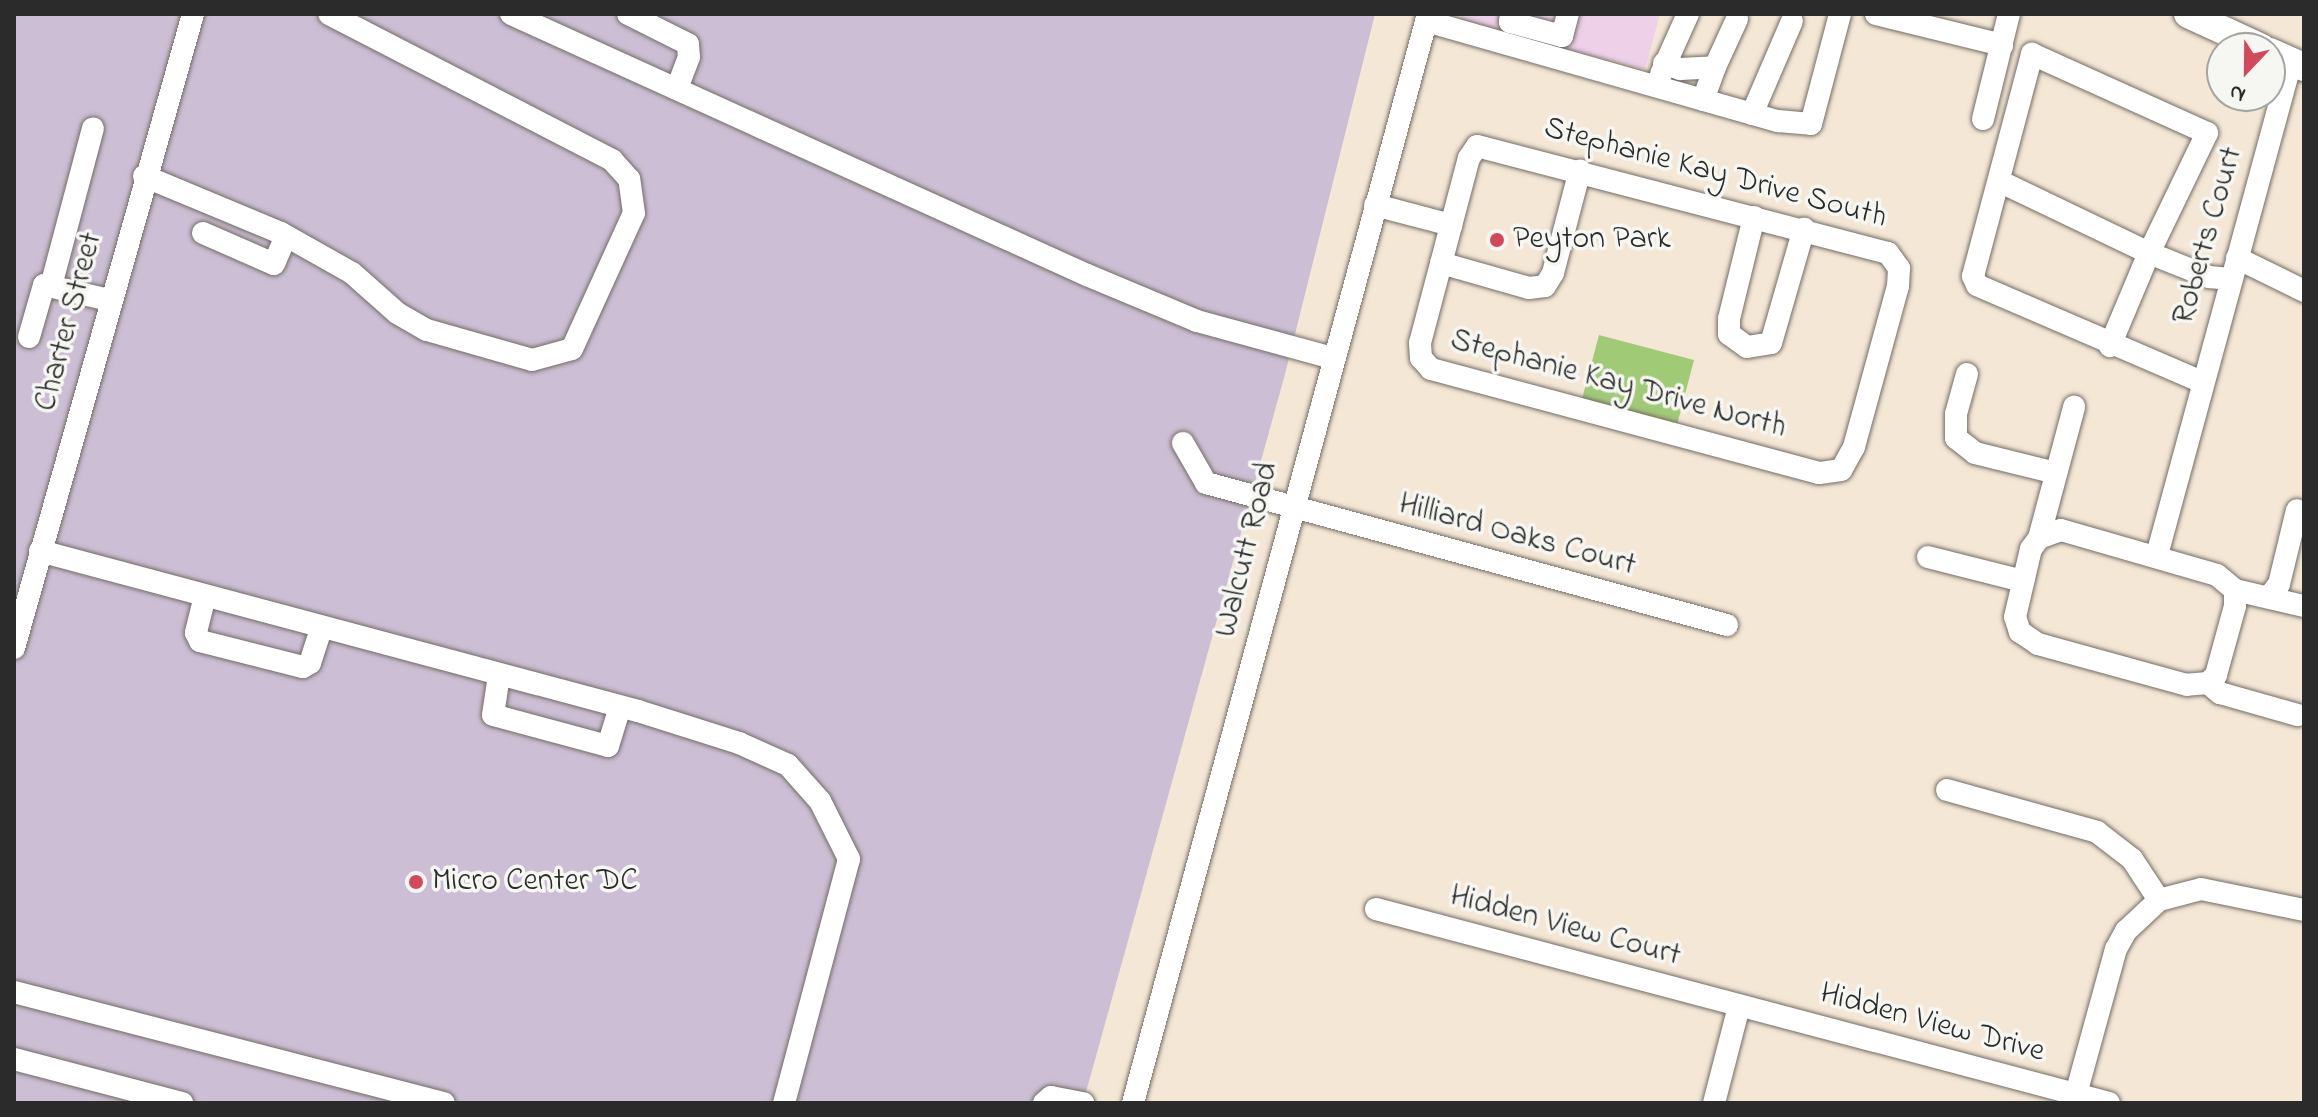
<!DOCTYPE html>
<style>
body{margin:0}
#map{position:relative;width:2318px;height:1117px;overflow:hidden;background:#f5e7d5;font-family:"Indie Flower",sans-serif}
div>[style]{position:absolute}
.built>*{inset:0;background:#eed0e8}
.industrial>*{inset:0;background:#ccbed4}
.green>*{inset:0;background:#a1ca76}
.roads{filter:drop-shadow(0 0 2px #726d66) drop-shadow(0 0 2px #726d66)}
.minor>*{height:22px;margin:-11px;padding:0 11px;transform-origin:11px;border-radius:11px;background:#fff}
.major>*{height:28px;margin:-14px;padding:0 14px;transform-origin:14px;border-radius:14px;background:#fff}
.dots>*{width:22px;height:22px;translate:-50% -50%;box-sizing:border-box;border:4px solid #f6f6f2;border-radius:50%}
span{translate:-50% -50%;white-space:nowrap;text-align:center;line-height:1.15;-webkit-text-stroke:7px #f6f6f2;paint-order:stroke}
.street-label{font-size:32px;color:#2b2b2b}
.poi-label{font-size:32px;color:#2b2b2b}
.left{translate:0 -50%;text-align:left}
.frame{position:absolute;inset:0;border:16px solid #2b2b2b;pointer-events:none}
.north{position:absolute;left:2206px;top:32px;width:80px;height:80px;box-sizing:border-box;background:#f6f6f2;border:2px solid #a5a5a2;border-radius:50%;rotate:202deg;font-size:22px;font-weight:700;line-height:32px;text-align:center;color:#2b2b2b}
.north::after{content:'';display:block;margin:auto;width:28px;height:36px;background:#d1495b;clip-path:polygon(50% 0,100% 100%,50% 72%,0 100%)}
</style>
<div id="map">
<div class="built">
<i style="clip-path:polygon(1462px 14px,1660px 14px,1645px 69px,1460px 22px)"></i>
</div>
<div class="industrial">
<i style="clip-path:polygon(14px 14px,1375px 14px,1285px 374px,1083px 1103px,14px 1103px)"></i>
</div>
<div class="green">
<i style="clip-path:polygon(1599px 335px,1694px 360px,1677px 425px,1582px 399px)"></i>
</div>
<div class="roads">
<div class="minor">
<i style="left:511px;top:14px;width:632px;rotate:24.38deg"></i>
<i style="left:1087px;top:275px;width:119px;rotate:22.7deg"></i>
<i style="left:1197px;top:321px;width:140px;rotate:15.3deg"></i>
<i style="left:628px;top:14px;width:67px;rotate:26.6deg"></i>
<i style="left:688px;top:44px;width:13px;rotate:86deg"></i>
<i style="left:689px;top:57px;width:34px;rotate:111deg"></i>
<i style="left:1511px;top:14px;width:8px;rotate:97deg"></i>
<i style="left:1510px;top:22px;width:54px;rotate:15.1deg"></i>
<i style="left:1562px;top:36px;width:23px;rotate:-75deg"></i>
<i style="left:1876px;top:14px;width:130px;rotate:13.8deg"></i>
<i style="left:1426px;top:21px;width:366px;rotate:15.9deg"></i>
<i style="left:1778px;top:121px;width:33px;rotate:5deg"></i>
<i style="left:1811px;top:124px;width:114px;rotate:-75.2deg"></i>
<i style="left:1664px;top:63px;width:17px;rotate:21deg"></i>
<i style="left:1680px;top:69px;width:35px;rotate:-3deg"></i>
<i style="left:1715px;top:67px;width:35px;rotate:110deg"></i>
<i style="left:1715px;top:67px;width:53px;rotate:-65.4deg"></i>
<i style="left:1661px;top:74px;width:66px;rotate:-65.8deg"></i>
<i style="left:1752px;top:114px;width:101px;rotate:-66.7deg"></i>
<i style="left:1983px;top:119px;width:108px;rotate:-76.1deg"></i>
<i style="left:1477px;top:146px;width:425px;rotate:14.6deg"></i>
<i style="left:1888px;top:253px;width:19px;rotate:54deg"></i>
<i style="left:1899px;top:268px;width:18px;rotate:93deg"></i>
<i style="left:1898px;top:286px;width:167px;rotate:105.3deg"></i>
<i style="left:1854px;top:447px;width:26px;rotate:119deg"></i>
<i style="left:1841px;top:470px;width:22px;rotate:172deg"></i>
<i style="left:1819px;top:473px;width:402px;rotate:-165deg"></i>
<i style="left:1431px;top:369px;width:15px;rotate:-132deg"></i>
<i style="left:1421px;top:358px;width:15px;rotate:-94deg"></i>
<i style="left:1420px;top:343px;width:191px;rotate:-75.2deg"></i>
<i style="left:1469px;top:158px;width:14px;rotate:-56deg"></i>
<i style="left:144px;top:176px;width:148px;rotate:22.6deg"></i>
<i style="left:281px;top:233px;width:81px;rotate:29.4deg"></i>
<i style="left:352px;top:273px;width:60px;rotate:41.6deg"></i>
<i style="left:397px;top:313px;width:34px;rotate:30deg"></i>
<i style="left:427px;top:330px;width:109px;rotate:15.9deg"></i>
<i style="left:532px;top:360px;width:41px;rotate:-15.4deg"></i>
<i style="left:572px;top:349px;width:149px;rotate:-65.5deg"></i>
<i style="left:634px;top:213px;width:34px;rotate:-98deg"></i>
<i style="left:629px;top:179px;width:25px;rotate:-132deg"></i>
<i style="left:612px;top:160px;width:318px;rotate:-152.7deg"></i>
<i style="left:2001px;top:182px;width:164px;rotate:25.6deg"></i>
<i style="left:2149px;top:253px;width:101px;rotate:112.8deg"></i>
<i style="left:1375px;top:205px;width:79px;rotate:14.7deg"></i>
<i style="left:1754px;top:217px;width:105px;rotate:103.8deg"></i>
<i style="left:1729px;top:319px;width:15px;rotate:90deg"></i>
<i style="left:1729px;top:334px;width:22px;rotate:36deg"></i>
<i style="left:1747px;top:347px;width:24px;rotate:-9deg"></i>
<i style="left:1771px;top:343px;width:119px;rotate:-73.9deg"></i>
<i style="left:203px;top:233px;width:77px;rotate:23.6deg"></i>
<i style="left:274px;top:264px;width:30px;rotate:-67deg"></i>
<i style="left:2237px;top:258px;width:75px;rotate:26.2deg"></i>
<i style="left:1441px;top:263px;width:91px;rotate:15.9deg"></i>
<i style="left:1529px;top:288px;width:16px;rotate:-7deg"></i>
<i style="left:1545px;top:286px;width:15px;rotate:-58deg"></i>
<i style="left:1553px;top:273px;width:106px;rotate:-75.3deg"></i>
<i style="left:51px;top:286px;width:163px;rotate:-75.1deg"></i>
<i style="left:29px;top:337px;width:54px;rotate:-73.9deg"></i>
<i style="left:44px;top:285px;width:67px;rotate:13deg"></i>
<i style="left:1967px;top:374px;width:41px;rotate:105.4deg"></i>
<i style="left:1956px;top:414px;width:24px;rotate:90deg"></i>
<i style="left:1956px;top:438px;width:24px;rotate:38deg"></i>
<i style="left:1975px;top:453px;width:83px;rotate:13.9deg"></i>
<i style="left:2202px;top:382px;width:245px;rotate:-156.7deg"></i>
<i style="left:1977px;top:285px;width:10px;rotate:-114deg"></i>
<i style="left:1973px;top:276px;width:230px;rotate:-75.1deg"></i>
<i style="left:2032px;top:54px;width:192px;rotate:24.3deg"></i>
<i style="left:2207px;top:133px;width:133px;rotate:115.8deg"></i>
<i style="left:2149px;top:253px;width:65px;rotate:21.8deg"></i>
<i style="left:2209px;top:277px;width:22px;rotate:5deg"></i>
<i style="left:1183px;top:443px;width:46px;rotate:60.1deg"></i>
<i style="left:1206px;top:483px;width:540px;rotate:15.25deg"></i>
<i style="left:2061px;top:530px;width:162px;rotate:16.1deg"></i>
<i style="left:2217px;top:575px;width:23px;rotate:40deg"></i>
<i style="left:2235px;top:590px;width:16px;rotate:90deg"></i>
<i style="left:2235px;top:606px;width:72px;rotate:105.4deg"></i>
<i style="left:2216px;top:675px;width:11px;rotate:135deg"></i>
<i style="left:2208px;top:683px;width:21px;rotate:175deg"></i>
<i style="left:2187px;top:685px;width:155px;rotate:-164.6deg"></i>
<i style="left:2038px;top:644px;width:22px;rotate:-146deg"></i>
<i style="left:2020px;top:632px;width:16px;rotate:-108deg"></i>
<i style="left:2015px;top:617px;width:70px;rotate:-76.8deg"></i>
<i style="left:2031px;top:549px;width:14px;rotate:-54deg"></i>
<i style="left:2039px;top:538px;width:23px;rotate:-20deg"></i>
<i style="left:2039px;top:538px;width:136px;rotate:-75deg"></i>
<i style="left:40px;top:551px;width:619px;rotate:14.98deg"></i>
<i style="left:638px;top:711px;width:106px;rotate:17.6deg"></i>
<i style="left:739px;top:743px;width:54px;rotate:24.2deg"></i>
<i style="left:788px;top:765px;width:48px;rotate:48.4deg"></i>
<i style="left:820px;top:801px;width:65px;rotate:63.4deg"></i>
<i style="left:849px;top:859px;width:253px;rotate:104.9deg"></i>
<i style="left:2157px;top:555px;width:511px;rotate:-74.79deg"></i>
<i style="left:1928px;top:557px;width:98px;rotate:14.2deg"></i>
<i style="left:2235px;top:590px;width:71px;rotate:13.1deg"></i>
<i style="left:205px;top:596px;width:38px;rotate:104deg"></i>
<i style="left:196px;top:633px;width:9px;rotate:63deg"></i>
<i style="left:200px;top:641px;width:106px;rotate:14.2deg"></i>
<i style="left:303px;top:667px;width:8px;rotate:-30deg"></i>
<i style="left:310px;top:663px;width:38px;rotate:-72deg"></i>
<i style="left:2269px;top:597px;width:16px;rotate:-52deg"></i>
<i style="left:2279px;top:584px;width:76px;rotate:-76.3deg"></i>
<i style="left:14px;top:648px;width:659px;rotate:-74.23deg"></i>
<i style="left:499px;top:675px;width:40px;rotate:98.5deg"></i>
<i style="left:493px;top:715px;width:119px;rotate:15.1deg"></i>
<i style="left:608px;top:746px;width:41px;rotate:-72.9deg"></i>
<i style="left:2208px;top:683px;width:16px;rotate:40deg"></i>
<i style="left:2220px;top:693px;width:81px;rotate:15.8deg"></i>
<i style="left:1947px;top:790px;width:156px;rotate:15.6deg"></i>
<i style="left:2097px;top:832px;width:44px;rotate:37.6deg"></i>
<i style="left:2132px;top:859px;width:49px;rotate:56.6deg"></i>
<i style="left:1376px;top:909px;width:758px;rotate:14.82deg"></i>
<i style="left:14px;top:992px;width:444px;rotate:14.5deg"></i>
<i style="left:14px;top:1059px;width:174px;rotate:14.7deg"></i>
<i style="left:2076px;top:1094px;width:150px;rotate:-74.6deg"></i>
<i style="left:2116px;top:949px;width:21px;rotate:-61deg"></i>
<i style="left:2126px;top:931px;width:45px;rotate:-43.2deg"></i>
<i style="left:2159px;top:900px;width:43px;rotate:-14.7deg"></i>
<i style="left:2201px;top:889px;width:105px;rotate:11.5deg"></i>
<i style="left:1044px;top:1103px;width:9px;rotate:-41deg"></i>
<i style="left:1051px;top:1097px;width:33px;rotate:11deg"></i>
<i style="left:1133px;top:1103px;width:1128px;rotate:-74.84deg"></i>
<i style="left:1714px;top:1103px;width:100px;rotate:-75.5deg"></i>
</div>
<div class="major">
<i style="left:2188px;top:14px;width:81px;rotate:24.7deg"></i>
<i style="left:2270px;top:52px;width:37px;rotate:24deg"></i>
</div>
</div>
<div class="dots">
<i style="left:1497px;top:240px;background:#d1495b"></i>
<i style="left:416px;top:882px;background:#d1495b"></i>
</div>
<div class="street-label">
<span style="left:1715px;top:174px;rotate:15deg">Stephanie Kay Drive South</span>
<span style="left:2209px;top:236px;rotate:-74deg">Roberts Court</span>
<span style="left:70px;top:322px;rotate:-75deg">Charter Street</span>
<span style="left:1618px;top:385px;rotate:15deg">Stephanie Kay Drive North</span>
<span style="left:1517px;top:536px;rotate:15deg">Hilliard Oaks Court</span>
<span style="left:1248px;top:550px;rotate:-76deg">Walcutt Road</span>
<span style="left:1565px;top:927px;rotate:15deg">Hidden View Court</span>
<span style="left:1932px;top:1024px;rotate:15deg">Hidden View Drive</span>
</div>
<div class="poi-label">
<span class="left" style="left:1513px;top:240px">Peyton Park</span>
<span class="left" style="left:432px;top:882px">Micro Center DC</span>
</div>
<div class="frame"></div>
<div class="north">N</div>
</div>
